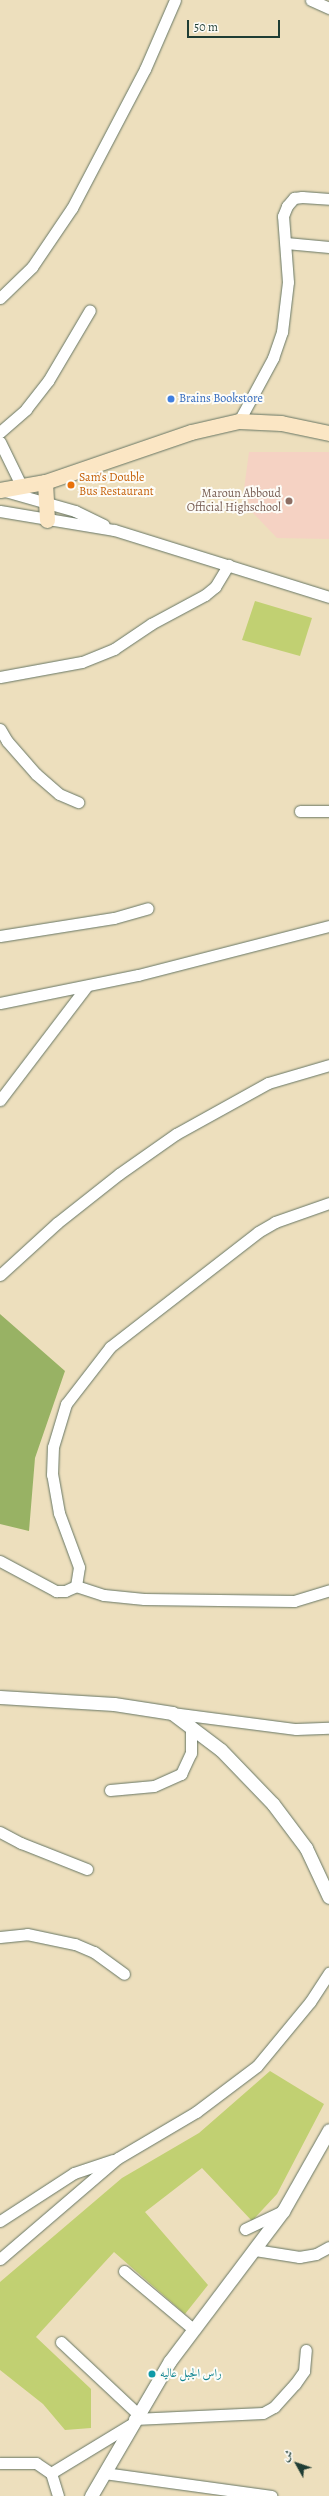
<!DOCTYPE html>
<meta charset="utf-8">
<style>
body{margin:0}
#map{position:relative;width:329px;height:2496px;overflow:hidden;background:#eddfbd;font-family:Alegreya,Amiri,serif}
div>[style]{position:absolute}
.built>*{inset:0;background:#f5d2c3}
.green>*{inset:0;background:#c1d072}
.forest>*{inset:0;background:#98b264}
.roads{filter:drop-shadow(0 0 1px #677664) drop-shadow(0 0 1px #677664)}
.minor>*{height:11px;margin:-5.5px;padding:0 5.5px;transform-origin:5.5px;border-radius:5.5px;background:#fff}
.tertiary>*{height:13px;margin:-6.5px;padding:0 6.5px;transform-origin:6.5px;border-radius:6.5px;background:#fff}
.secondary>*{height:15px;margin:-7.5px;padding:0 7.5px;transform-origin:7.5px;border-radius:7.5px;background:#fbe6c4}
.dots>*{width:11px;height:11px;translate:-50% -50%;box-sizing:border-box;border:2px solid #fdfcf7;border-radius:50%}
span{translate:-50% -50%;white-space:nowrap;text-align:center;line-height:1.15;-webkit-text-stroke:4px #fdfcf7;paint-order:stroke}
.shop-label{font-size:12px;color:#366cbe}
.left{translate:0 -50%;text-align:left}
.food-label{font-size:12px;color:#c56008}
.education-label{font-size:12px;color:#785e54}
.right{translate:-100% -50%;text-align:right}
.culture-label{font-size:12px;color:#0d838f}
.north{position:absolute;left:277px;top:2444px;width:40px;height:40px;-webkit-text-stroke:3px #fdfcf7;paint-order:stroke;rotate:310deg;font-size:11px;font-weight:700;line-height:16px;text-align:center;color:#1f3d34}
.north::after{content:'';display:block;margin:auto;width:14px;height:18px;background:#1f3d34;clip-path:polygon(50% 0,100% 100%,50% 72%,0 100%)}
.scale{position:absolute;left:187px;top:20px;width:93px;height:18px;box-sizing:border-box;border:2px solid #1f3d34;border-top:0;padding-left:5px;font-size:12px;line-height:14px;white-space:nowrap;color:#1f3d34;-webkit-text-stroke:3px #fdfcf7;paint-order:stroke}
</style>
<div id="map">
<div class="built">
<i style="clip-path:polygon(249px 452px,329px 452px,329px 539px,277px 538px,252px 512px,244px 489px)"></i>
</div>
<div class="green">
<i style="clip-path:polygon(255px 601px,312px 618px,300px 656px,242px 640px)"></i>
<i style="clip-path:polygon(270px 2071px,324px 2104px,277px 2194px,252px 2221px,202px 2168px,145px 2212px,208px 2285px,185px 2314px,114px 2252px,36px 2337px,91px 2389px,91px 2428px,65px 2430px,43px 2404px,0 2370px,0 2282px,122px 2178px,199px 2133px)"></i>
</div>
<div class="forest">
<i style="clip-path:polygon(0 1314px,65px 1371px,35px 1458px,29px 1531px,0 1524px)"></i>
</div>
<div class="roads">
<div class="minor">
<i style="left:311px;top:0;width:20px;rotate:24deg"></i>
<i style="left:286px;top:243px;width:43px;rotate:5.3deg"></i>
<i style="left:0;top:298px;width:45px;rotate:-44.1deg"></i>
<i style="left:32px;top:267px;width:71px;rotate:-55.9deg"></i>
<i style="left:72px;top:208px;width:157px;rotate:-62.3deg"></i>
<i style="left:145px;top:69px;width:75px;rotate:-66.5deg"></i>
<i style="left:239px;top:421px;width:72px;rotate:-61.6deg"></i>
<i style="left:273px;top:358px;width:28px;rotate:-71deg"></i>
<i style="left:282px;top:332px;width:50px;rotate:-83.2deg"></i>
<i style="left:288px;top:282px;width:66px;rotate:-94.3deg"></i>
<i style="left:283px;top:216px;width:11px;rotate:-68deg"></i>
<i style="left:287px;top:206px;width:11px;rotate:-49deg"></i>
<i style="left:294px;top:198px;width:8px;rotate:-7deg"></i>
<i style="left:302px;top:197px;width:27px;rotate:4deg"></i>
<i style="left:0;top:432px;width:35px;rotate:-41deg"></i>
<i style="left:26px;top:409px;width:36px;rotate:-52deg"></i>
<i style="left:48px;top:381px;width:82px;rotate:-59.4deg"></i>
<i style="left:0;top:442px;width:48px;rotate:64deg"></i>
<i style="left:5px;top:491px;width:73px;rotate:15.9deg"></i>
<i style="left:75px;top:511px;width:32px;rotate:26deg"></i>
<i style="left:0;top:511px;width:116px;rotate:9.5deg"></i>
<i style="left:114px;top:530px;width:225px;rotate:17.3deg"></i>
<i style="left:0;top:677px;width:83px;rotate:-10.4deg"></i>
<i style="left:82px;top:662px;width:35px;rotate:-22deg"></i>
<i style="left:114px;top:649px;width:45px;rotate:-34deg"></i>
<i style="left:151px;top:624px;width:61px;rotate:-28.2deg"></i>
<i style="left:205px;top:595px;width:13px;rotate:-39deg"></i>
<i style="left:215px;top:587px;width:26px;rotate:-59deg"></i>
<i style="left:0;top:729px;width:14px;rotate:60deg"></i>
<i style="left:7px;top:741px;width:44px;rotate:48.7deg"></i>
<i style="left:36px;top:774px;width:30px;rotate:41deg"></i>
<i style="left:59px;top:794px;width:21px;rotate:23deg"></i>
<i style="left:300px;top:811px;width:29px"></i>
<i style="left:0;top:936px;width:115px;rotate:-9deg"></i>
<i style="left:114px;top:918px;width:35px;rotate:-16deg"></i>
<i style="left:0;top:1003px;width:141px;rotate:-11.5deg"></i>
<i style="left:138px;top:975px;width:197px;rotate:-14.4deg"></i>
<i style="left:0;top:1100px;width:143px;rotate:-52.7deg"></i>
<i style="left:0;top:1275px;width:77px;rotate:-42.4deg"></i>
<i style="left:57px;top:1223px;width:79px;rotate:-38.3deg"></i>
<i style="left:119px;top:1174px;width:70px;rotate:-35.1deg"></i>
<i style="left:176px;top:1134px;width:105px;rotate:-29deg"></i>
<i style="left:268px;top:1083px;width:64px;rotate:-16.4deg"></i>
<i style="left:0;top:1561px;width:64px;rotate:28.2deg"></i>
<i style="left:56px;top:1591px;width:9px"></i>
<i style="left:65px;top:1591px;width:12px;rotate:-24deg"></i>
<i style="left:76px;top:1586px;width:29px;rotate:18deg"></i>
<i style="left:104px;top:1595px;width:40px;rotate:5.7deg"></i>
<i style="left:144px;top:1599px;width:150px;rotate:0.8deg"></i>
<i style="left:294px;top:1601px;width:37px;rotate:-17deg"></i>
<i style="left:76px;top:1586px;width:19px;rotate:-81deg"></i>
<i style="left:79px;top:1567px;width:58px;rotate:-110.3deg"></i>
<i style="left:59px;top:1513px;width:39px;rotate:-100deg"></i>
<i style="left:52px;top:1475px;width:28px;rotate:-88deg"></i>
<i style="left:53px;top:1447px;width:45px;rotate:-73.2deg"></i>
<i style="left:66px;top:1404px;width:72px;rotate:-52.3deg"></i>
<i style="left:110px;top:1347px;width:187px;rotate:-37.8deg"></i>
<i style="left:258px;top:1232px;width:20px;rotate:-30deg"></i>
<i style="left:275px;top:1222px;width:57px;rotate:-19.4deg"></i>
<i style="left:172px;top:1713px;width:125px;rotate:7.4deg"></i>
<i style="left:296px;top:1729px;width:33px;rotate:-2deg"></i>
<i style="left:110px;top:1790px;width:44px;rotate:-5.2deg"></i>
<i style="left:154px;top:1786px;width:30px;rotate:-24deg"></i>
<i style="left:181px;top:1774px;width:23px;rotate:-65deg"></i>
<i style="left:191px;top:1753px;width:27px;rotate:-90deg"></i>
<i style="left:0;top:1832px;width:24px;rotate:28deg"></i>
<i style="left:21px;top:1843px;width:71px;rotate:21.5deg"></i>
<i style="left:0;top:1937px;width:27px;rotate:-6deg"></i>
<i style="left:27px;top:1934px;width:49px;rotate:11.8deg"></i>
<i style="left:75px;top:1944px;width:21px;rotate:23deg"></i>
<i style="left:94px;top:1952px;width:37px;rotate:36deg"></i>
<i style="left:0;top:2221px;width:88px;rotate:-33deg"></i>
<i style="left:74px;top:2173px;width:41px;rotate:-18.4deg"></i>
<i style="left:245px;top:2229px;width:42px;rotate:-25.3deg"></i>
<i style="left:255px;top:2250px;width:45px;rotate:9deg"></i>
<i style="left:299px;top:2257px;width:17px;rotate:-10deg"></i>
<i style="left:316px;top:2254px;width:15px;rotate:-28deg"></i>
<i style="left:0;top:2259px;width:155px;rotate:-40.6deg"></i>
<i style="left:118px;top:2158px;width:91px;rotate:-30.5deg"></i>
<i style="left:196px;top:2112px;width:76px;rotate:-37deg"></i>
<i style="left:257px;top:2066px;width:83px;rotate:-50.4deg"></i>
<i style="left:310px;top:2002px;width:35px;rotate:-57deg"></i>
<i style="left:124px;top:2271px;width:90px;rotate:40deg"></i>
<i style="left:61px;top:2342px;width:105px;rotate:43.1deg"></i>
<i style="left:134px;top:2419px;width:129px;rotate:-2.7deg"></i>
<i style="left:263px;top:2413px;width:13px;rotate:-29deg"></i>
<i style="left:274px;top:2407px;width:31px;rotate:-48deg"></i>
<i style="left:295px;top:2384px;width:16px;rotate:-55deg"></i>
<i style="left:304px;top:2371px;width:21px;rotate:-85deg"></i>
<i style="left:0;top:2463px;width:36px"></i>
<i style="left:36px;top:2463px;width:18px;rotate:34deg"></i>
<i style="left:51px;top:2473px;width:24px;rotate:73deg"></i>
<i style="left:51px;top:2473px;width:92px;rotate:-31.3deg"></i>
<i style="left:104px;top:2473px;width:169px;rotate:7.8deg"></i>
</div>
<div class="tertiary">
<i style="left:0;top:1697px;width:114px;rotate:3.5deg"></i>
<i style="left:114px;top:1704px;width:59px;rotate:8.8deg"></i>
<i style="left:172px;top:1713px;width:61px;rotate:37.1deg"></i>
<i style="left:221px;top:1750px;width:75px;rotate:46.1deg"></i>
<i style="left:273px;top:1804px;width:55px;rotate:53.1deg"></i>
<i style="left:306px;top:1848px;width:54px;rotate:64.9deg"></i>
<i style="left:91px;top:2496px;width:156px;rotate:-59.7deg"></i>
<i style="left:170px;top:2361px;width:188px;rotate:-53deg"></i>
<i style="left:283px;top:2211px;width:93px;rotate:-60.4deg"></i>
</div>
<div class="secondary">
<i style="left:45px;top:482px;width:38px;rotate:87deg"></i>
<i style="left:0;top:490px;width:46px;rotate:-10.1deg"></i>
<i style="left:45px;top:482px;width:154px;rotate:-18.9deg"></i>
<i style="left:191px;top:432px;width:49px;rotate:-12.9deg"></i>
<i style="left:239px;top:421px;width:42px;rotate:2.7deg"></i>
<i style="left:281px;top:423px;width:49px;rotate:11.8deg"></i>
</div>
</div>
<div class="dots">
<i style="left:171px;top:399px;background:#3f7fe0"></i>
<i style="left:71px;top:485px;background:#e8710a"></i>
<i style="left:289px;top:501px;background:#8d6e63"></i>
<i style="left:152px;top:2374px;background:#0f9aa8"></i>
</div>
<div class="shop-label">
<span class="left" style="left:179px;top:399px">Brains Bookstore</span>
</div>
<div class="food-label">
<span class="left" style="left:79px;top:485px">Sam's Double<br>Bus Restaurant</span>
</div>
<div class="education-label">
<span class="right" style="left:281px;top:501px">Maroun Abboud<br>Official Highschool</span>
</div>
<div class="culture-label">
<span class="left" style="left:160px;top:2374px">راس الجبل عاليه</span>
</div>
<div class="north">ش</div>
<div class="scale">50 m</div>
</div>
